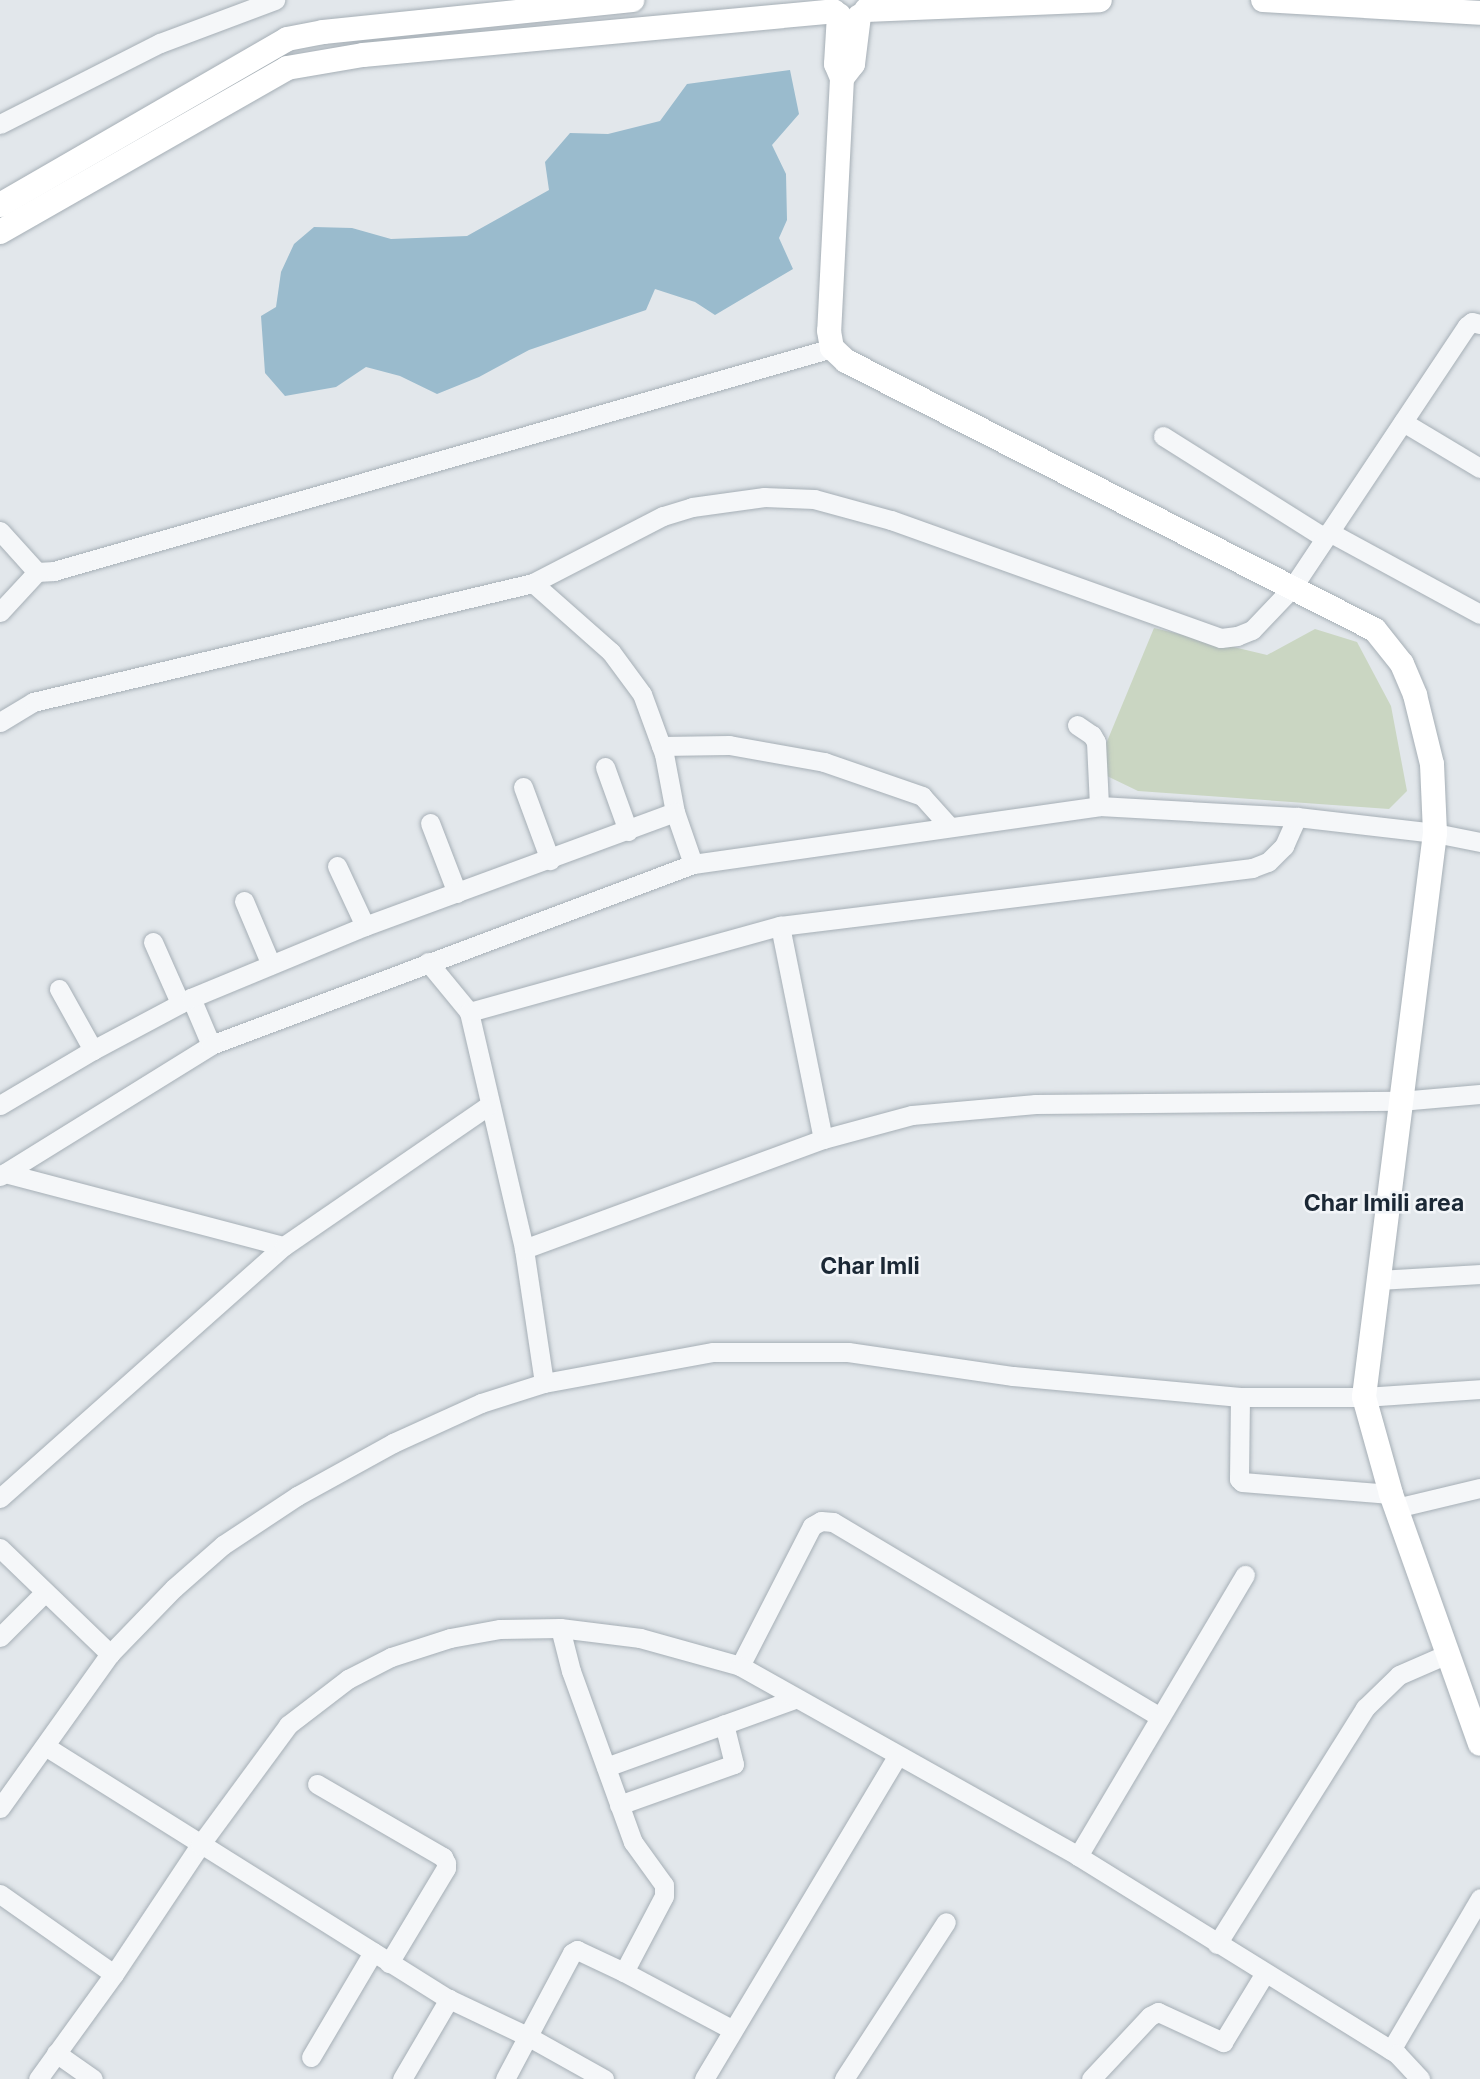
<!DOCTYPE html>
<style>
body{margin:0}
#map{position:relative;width:1480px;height:2079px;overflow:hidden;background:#e2e7eb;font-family:Inter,sans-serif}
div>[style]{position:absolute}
.green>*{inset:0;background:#cad6c2}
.water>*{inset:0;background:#9abbcd}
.roads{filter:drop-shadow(0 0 2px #a6afb6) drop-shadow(0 0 2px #a6afb6)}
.minor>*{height:19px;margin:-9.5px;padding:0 9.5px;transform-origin:9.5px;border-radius:9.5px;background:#f5f7f9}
.major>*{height:24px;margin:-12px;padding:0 12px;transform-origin:12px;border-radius:12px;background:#fff}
span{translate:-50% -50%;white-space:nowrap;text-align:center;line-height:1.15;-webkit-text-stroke:5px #f2f5f8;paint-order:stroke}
.neighbourhood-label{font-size:23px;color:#1b2835;font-weight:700}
</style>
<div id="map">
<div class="green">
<i style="clip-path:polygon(1154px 628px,1267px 655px,1315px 629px,1357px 642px,1391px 706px,1407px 791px,1389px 809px,1138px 791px,1107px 776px,1101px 756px)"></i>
</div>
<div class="water">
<i style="clip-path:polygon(790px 70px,799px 114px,772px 145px,786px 174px,787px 220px,779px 238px,793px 269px,715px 315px,695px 302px,655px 289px,646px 310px,529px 350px,479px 377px,437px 394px,400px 376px,366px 367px,336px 387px,285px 396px,265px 373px,261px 316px,276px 307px,281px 272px,294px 244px,314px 227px,352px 228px,391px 239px,467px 236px,549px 190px,545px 162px,570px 133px,608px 134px,660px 121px,687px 84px)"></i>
</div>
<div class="roads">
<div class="minor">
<i style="left:0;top:124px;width:179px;rotate:-26.9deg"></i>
<i style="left:160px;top:43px;width:123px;rotate:-20.5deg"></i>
<i style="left:1403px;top:422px;width:90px;rotate:30.9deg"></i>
<i style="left:1163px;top:436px;width:191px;rotate:32.2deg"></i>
<i style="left:0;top:531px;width:55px;rotate:47.9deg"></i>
<i style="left:37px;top:572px;width:17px;rotate:-3deg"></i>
<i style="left:54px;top:571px;width:809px;rotate:-15.99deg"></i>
<i style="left:1329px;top:532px;width:172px;rotate:28.5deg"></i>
<i style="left:533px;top:583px;width:104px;rotate:41.5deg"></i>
<i style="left:611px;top:652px;width:52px;rotate:53.6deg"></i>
<i style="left:642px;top:694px;width:64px;rotate:69.9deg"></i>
<i style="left:664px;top:754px;width:59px;rotate:79.3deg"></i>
<i style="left:675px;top:812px;width:55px;rotate:70.9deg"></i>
<i style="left:0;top:612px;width:54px;rotate:-47.2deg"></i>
<i style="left:0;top:722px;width:39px;rotate:-31deg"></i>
<i style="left:33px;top:702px;width:514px;rotate:-13.39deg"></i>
<i style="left:533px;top:583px;width:146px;rotate:-27.3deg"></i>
<i style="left:663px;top:516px;width:30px;rotate:-17deg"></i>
<i style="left:692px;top:507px;width:73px;rotate:-7.9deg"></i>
<i style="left:764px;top:497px;width:50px;rotate:2.3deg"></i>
<i style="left:814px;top:499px;width:80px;rotate:15.3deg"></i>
<i style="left:891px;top:520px;width:350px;rotate:19.7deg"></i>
<i style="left:1221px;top:638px;width:16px;rotate:-7deg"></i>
<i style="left:1237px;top:636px;width:16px;rotate:-22deg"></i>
<i style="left:1252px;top:630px;width:58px;rotate:-46.4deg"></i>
<i style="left:1292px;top:588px;width:315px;rotate:-56.3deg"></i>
<i style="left:1467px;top:326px;width:6px;rotate:-39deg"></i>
<i style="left:1472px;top:322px;width:8px;rotate:14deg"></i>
<i style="left:1077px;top:725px;width:18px;rotate:34deg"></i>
<i style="left:1092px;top:735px;width:8px;rotate:60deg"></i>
<i style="left:1096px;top:742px;width:64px;rotate:87.3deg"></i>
<i style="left:661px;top:746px;width:68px;rotate:-0.8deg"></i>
<i style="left:729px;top:745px;width:97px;rotate:10.1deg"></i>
<i style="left:824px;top:762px;width:104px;rotate:19.1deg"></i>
<i style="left:922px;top:796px;width:39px;rotate:48deg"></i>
<i style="left:605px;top:767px;width:68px;rotate:70.2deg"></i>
<i style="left:523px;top:787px;width:78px;rotate:69.7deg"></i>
<i style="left:430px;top:823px;width:75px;rotate:68.9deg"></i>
<i style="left:337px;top:866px;width:66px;rotate:65deg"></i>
<i style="left:244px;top:901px;width:69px;rotate:67.1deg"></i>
<i style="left:780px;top:926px;width:217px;rotate:78.6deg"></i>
<i style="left:153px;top:942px;width:67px;rotate:66.1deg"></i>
<i style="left:428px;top:962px;width:65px;rotate:50.6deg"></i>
<i style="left:469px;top:1012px;width:243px;rotate:76.9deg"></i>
<i style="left:524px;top:1249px;width:135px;rotate:81.5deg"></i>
<i style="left:59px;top:989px;width:70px;rotate:60.9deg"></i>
<i style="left:191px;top:998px;width:51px;rotate:66.9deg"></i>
<i style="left:469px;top:1012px;width:323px;rotate:-15.5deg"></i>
<i style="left:780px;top:926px;width:476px;rotate:-7deg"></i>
<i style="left:1252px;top:868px;width:17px;rotate:-21deg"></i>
<i style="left:1268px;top:862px;width:23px;rotate:-45deg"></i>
<i style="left:1284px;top:846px;width:32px;rotate:-66deg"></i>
<i style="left:0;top:1105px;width:108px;rotate:-30.6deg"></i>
<i style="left:93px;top:1050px;width:111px;rotate:-28deg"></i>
<i style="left:191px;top:998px;width:188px;rotate:-22.5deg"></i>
<i style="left:365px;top:926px;width:330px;rotate:-20.2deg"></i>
<i style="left:5px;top:1173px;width:288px;rotate:14.7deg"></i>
<i style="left:0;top:1176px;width:248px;rotate:-31.8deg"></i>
<i style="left:211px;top:1045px;width:515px;rotate:-20.58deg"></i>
<i style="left:693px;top:864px;width:410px;rotate:-8.1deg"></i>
<i style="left:1099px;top:806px;width:198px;rotate:3.2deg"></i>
<i style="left:1297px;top:817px;width:139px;rotate:6.6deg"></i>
<i style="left:1435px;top:833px;width:46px;rotate:11.3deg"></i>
<i style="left:524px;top:1249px;width:319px;rotate:-20.2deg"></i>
<i style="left:823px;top:1139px;width:92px;rotate:-15.1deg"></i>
<i style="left:912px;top:1115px;width:124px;rotate:-5.1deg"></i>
<i style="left:1036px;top:1104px;width:364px;rotate:-0.5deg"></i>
<i style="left:1400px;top:1101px;width:80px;rotate:-5deg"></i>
<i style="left:1379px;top:1280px;width:101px;rotate:-3.4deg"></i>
<i style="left:1240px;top:1397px;width:82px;rotate:90.7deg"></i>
<i style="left:1239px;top:1479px;width:4px;rotate:45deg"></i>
<i style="left:1242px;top:1482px;width:149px;rotate:4.6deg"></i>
<i style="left:0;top:1498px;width:380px;rotate:-41.6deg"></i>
<i style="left:284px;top:1246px;width:247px;rotate:-34.5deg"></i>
<i style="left:1396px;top:1508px;width:86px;rotate:-13.4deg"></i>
<i style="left:0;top:1548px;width:153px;rotate:43.9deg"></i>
<i style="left:560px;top:1628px;width:44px;rotate:75.7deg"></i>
<i style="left:571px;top:1671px;width:182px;rotate:70.1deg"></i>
<i style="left:633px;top:1842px;width:53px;rotate:54.2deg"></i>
<i style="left:664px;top:1885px;width:11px;rotate:90deg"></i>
<i style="left:664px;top:1896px;width:86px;rotate:117.8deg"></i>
<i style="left:0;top:1637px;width:62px;rotate:-45deg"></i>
<i style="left:740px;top:1666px;width:157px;rotate:-62.8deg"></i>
<i style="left:812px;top:1526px;width:10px;rotate:-29deg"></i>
<i style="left:821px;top:1521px;width:12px;rotate:5deg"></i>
<i style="left:833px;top:1522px;width:381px;rotate:30.8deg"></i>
<i style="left:45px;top:1746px;width:477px;rotate:32.1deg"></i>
<i style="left:449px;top:1999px;width:89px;rotate:25.4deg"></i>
<i style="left:529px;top:2037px;width:86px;rotate:29.2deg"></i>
<i style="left:606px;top:1767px;width:201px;rotate:-19.8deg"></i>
<i style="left:317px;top:1784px;width:146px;rotate:30.1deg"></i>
<i style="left:443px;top:1857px;width:7px;rotate:63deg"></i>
<i style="left:446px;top:1863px;width:5px;rotate:90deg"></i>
<i style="left:446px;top:1868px;width:111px;rotate:121deg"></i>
<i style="left:619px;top:1805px;width:122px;rotate:-19.6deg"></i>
<i style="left:734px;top:1764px;width:41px;rotate:-104deg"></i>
<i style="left:0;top:1808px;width:189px;rotate:-54.5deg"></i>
<i style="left:110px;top:1654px;width:92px;rotate:-45.9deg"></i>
<i style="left:174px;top:1588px;width:65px;rotate:-41.3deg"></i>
<i style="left:223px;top:1545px;width:89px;rotate:-33.5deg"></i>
<i style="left:297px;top:1496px;width:110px;rotate:-28.9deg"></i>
<i style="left:393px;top:1443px;width:97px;rotate:-24.4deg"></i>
<i style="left:481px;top:1403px;width:66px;rotate:-17.6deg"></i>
<i style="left:544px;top:1383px;width:172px;rotate:-10.4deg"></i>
<i style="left:713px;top:1352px;width:135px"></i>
<i style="left:848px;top:1352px;width:167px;rotate:8.3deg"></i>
<i style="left:1013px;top:1376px;width:228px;rotate:5.3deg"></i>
<i style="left:1240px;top:1397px;width:124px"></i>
<i style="left:1364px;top:1397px;width:116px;rotate:-3.9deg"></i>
<i style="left:1078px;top:1856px;width:327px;rotate:-59.3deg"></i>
<i style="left:0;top:1894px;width:139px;rotate:35.1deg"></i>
<i style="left:1217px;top:1944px;width:279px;rotate:-57.9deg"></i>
<i style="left:1365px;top:1708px;width:47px;rotate:-44.1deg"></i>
<i style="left:1399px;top:1675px;width:52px;rotate:-23.6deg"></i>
<i style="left:1391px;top:2050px;width:176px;rotate:-59.6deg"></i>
<i style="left:56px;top:2053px;width:45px;rotate:35.1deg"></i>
<i style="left:311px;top:2057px;width:122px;rotate:-59.4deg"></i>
<i style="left:38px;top:2079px;width:130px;rotate:-54.1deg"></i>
<i style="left:114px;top:1974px;width:155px;rotate:-56.3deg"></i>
<i style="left:200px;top:1845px;width:149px;rotate:-53.7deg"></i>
<i style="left:288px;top:1725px;width:76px;rotate:-37.5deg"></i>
<i style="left:348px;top:1679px;width:48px;rotate:-27.1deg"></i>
<i style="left:391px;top:1657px;width:62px;rotate:-17.9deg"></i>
<i style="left:450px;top:1638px;width:51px;rotate:-10.2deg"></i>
<i style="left:500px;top:1629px;width:60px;rotate:-1deg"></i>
<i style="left:560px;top:1628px;width:81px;rotate:7.1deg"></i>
<i style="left:640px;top:1638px;width:104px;rotate:15.6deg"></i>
<i style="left:740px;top:1666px;width:388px;rotate:29.3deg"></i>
<i style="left:1078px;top:1856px;width:375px;rotate:31.8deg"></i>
<i style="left:1397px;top:2054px;width:34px;rotate:47deg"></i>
<i style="left:402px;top:2079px;width:93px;rotate:-59.6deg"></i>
<i style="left:505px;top:2079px;width:143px;rotate:-62deg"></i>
<i style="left:572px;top:1953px;width:6px;rotate:-31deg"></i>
<i style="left:577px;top:1950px;width:52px;rotate:25.1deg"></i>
<i style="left:624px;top:1972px;width:123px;rotate:28deg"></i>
<i style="left:704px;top:2079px;width:376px;rotate:-59.1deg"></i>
<i style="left:844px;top:2079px;width:187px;rotate:-57deg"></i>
<i style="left:1091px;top:2079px;width:86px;rotate:-46.9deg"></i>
<i style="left:1150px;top:2016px;width:9px;rotate:-27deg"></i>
<i style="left:1158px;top:2012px;width:72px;rotate:24.8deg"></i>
<i style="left:1223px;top:2042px;width:81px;rotate:-58.7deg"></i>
</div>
<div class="major">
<i style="left:1263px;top:0;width:217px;rotate:3.4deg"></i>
<i style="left:866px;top:10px;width:234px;rotate:-2.4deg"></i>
<i style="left:839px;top:15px;width:49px;rotate:93.5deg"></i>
<i style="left:836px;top:64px;width:15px;rotate:67deg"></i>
<i style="left:842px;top:78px;width:253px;rotate:92.9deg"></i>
<i style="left:829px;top:331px;width:17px;rotate:80deg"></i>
<i style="left:832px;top:348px;width:19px;rotate:43deg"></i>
<i style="left:846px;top:361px;width:593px;rotate:26.95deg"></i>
<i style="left:1375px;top:630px;width:43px;rotate:51.5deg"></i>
<i style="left:1402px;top:664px;width:34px;rotate:67deg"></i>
<i style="left:1415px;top:695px;width:71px;rotate:76.2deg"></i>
<i style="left:1432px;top:764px;width:69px;rotate:87.5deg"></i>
<i style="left:1435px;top:833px;width:568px;rotate:97.18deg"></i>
<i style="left:1364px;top:1397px;width:101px;rotate:74.4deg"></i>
<i style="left:1391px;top:1494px;width:265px;rotate:70.4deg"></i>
<i style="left:842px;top:78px;width:18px;rotate:-52deg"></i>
<i style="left:853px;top:64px;width:48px;rotate:-82.9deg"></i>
<i style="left:0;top:205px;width:332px;rotate:-30deg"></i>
<i style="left:287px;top:39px;width:37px;rotate:-11deg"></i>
<i style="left:323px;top:32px;width:311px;rotate:-5.9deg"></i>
<i style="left:0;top:232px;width:331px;rotate:-29.7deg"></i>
<i style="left:287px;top:68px;width:77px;rotate:-9.7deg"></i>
<i style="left:363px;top:55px;width:473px;rotate:-5.3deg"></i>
</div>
</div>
<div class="neighbourhood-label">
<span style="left:1384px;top:1203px">Char Imili area</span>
<span style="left:870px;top:1266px">Char Imli</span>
</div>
</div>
